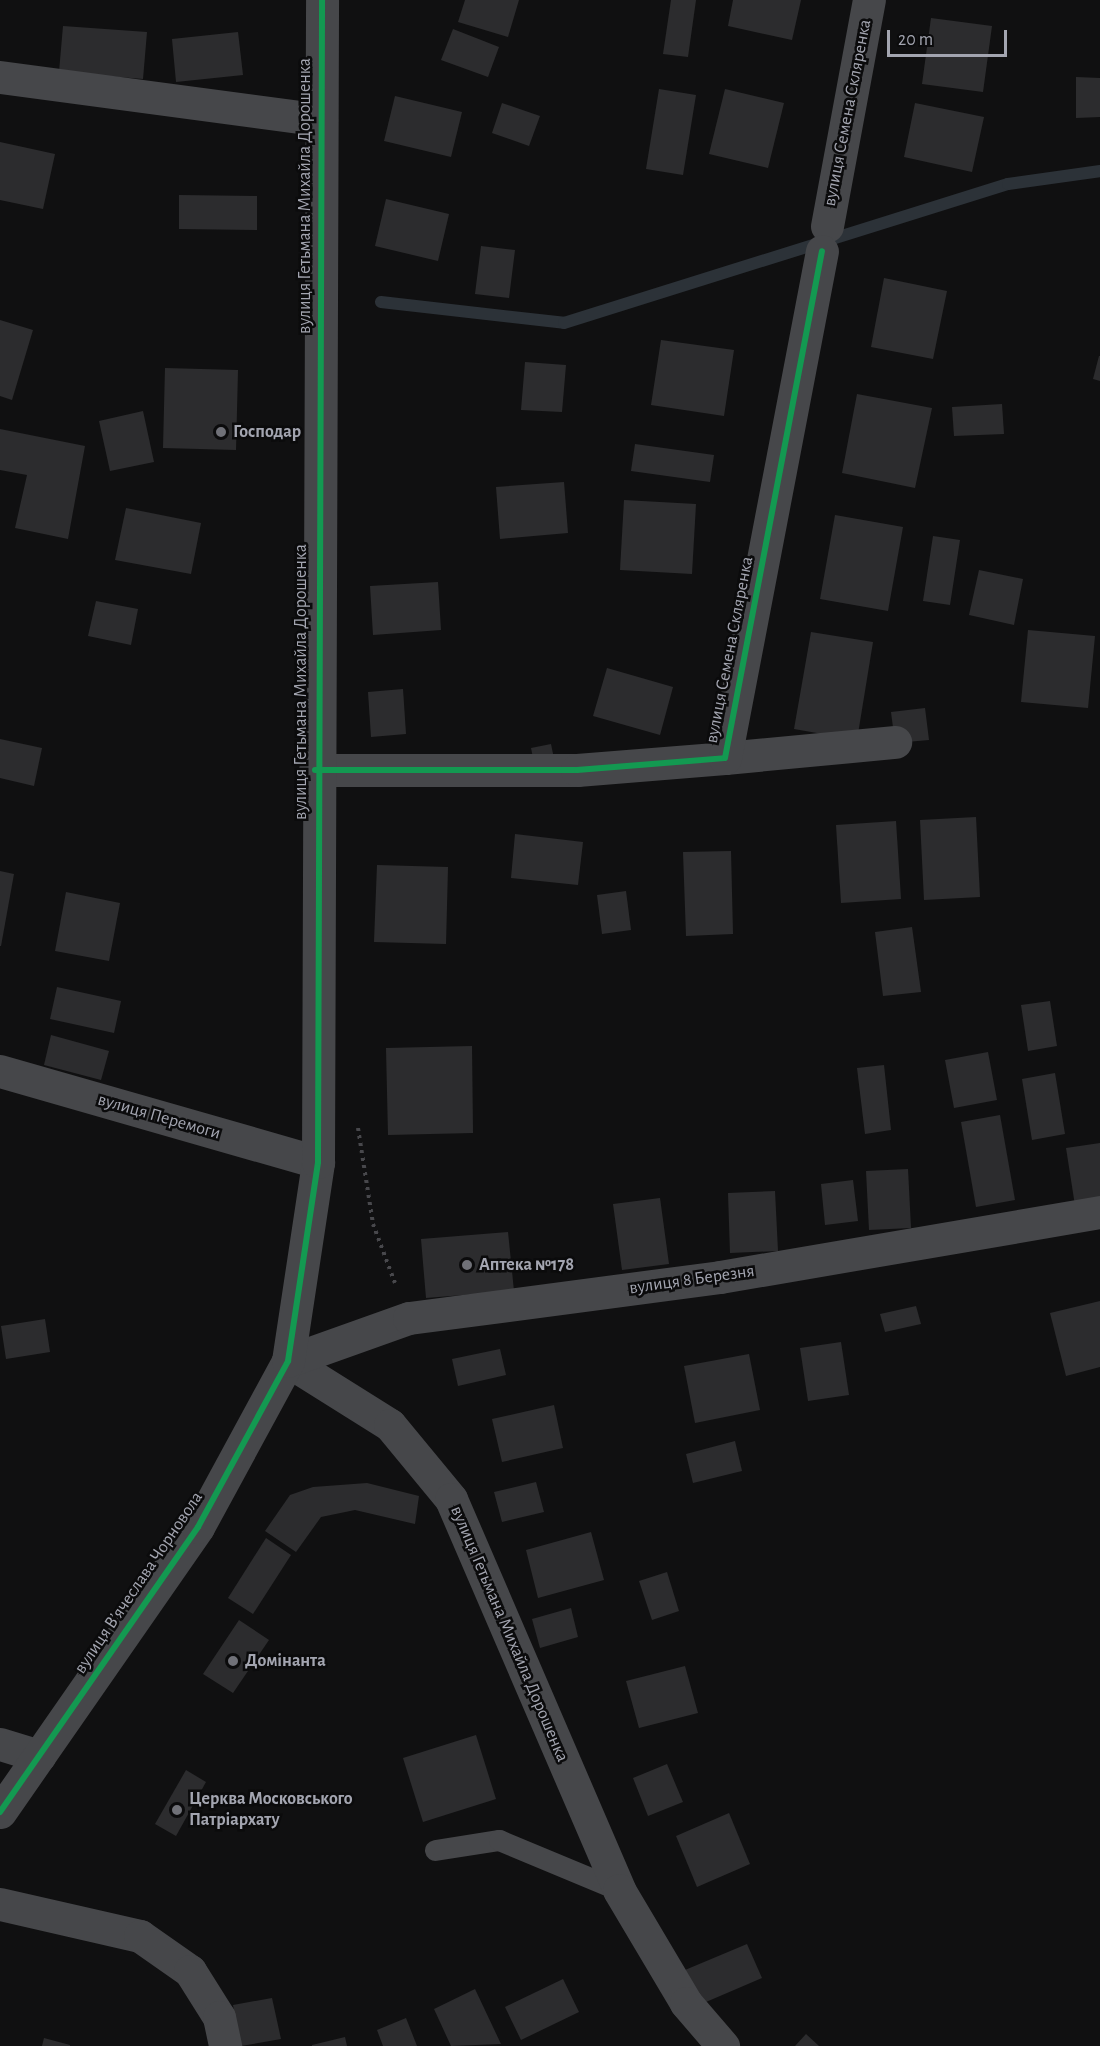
<!DOCTYPE html>
<meta charset="utf-8">
<style>
body{margin:0}
#map{position:relative;width:1100px;height:2046px;overflow:hidden;background:#101011;font-family:"Alegreya Sans",sans-serif}
div>[style]{position:absolute}
.stream>*{height:12px;margin:-6px;padding:0 6px;transform-origin:6px;border-radius:6px;background:#2c3238}
.building>*{inset:0;background:#2c2c2e}
.path>*{height:4px;margin-top:-2px;transform-origin:0;background:repeating-linear-gradient(90deg,#48484c 0 3px,transparent 0 7.5px)}
.service>*{height:21px;margin:-10.5px;padding:0 10.5px;transform-origin:10.5px;border-radius:10.5px;background:#46474a}
.minor>*{height:33px;margin:-16.5px;padding:0 16.5px;transform-origin:16.5px;border-radius:16.5px;background:#46474a}
.tertiary>*{height:33px;margin:-16.5px;padding:0 16.5px;transform-origin:16.5px;border-radius:16.5px;background:#46474a}
.cycleway>*{height:6px;margin:-3px;padding:0 3px;transform-origin:3px;border-radius:3px;background:#139951}
.dots>*{width:16px;height:16px;translate:-50% -50%;box-sizing:border-box;border:3px solid #0b0b0c;border-radius:50%}
span{translate:-50% -50%;white-space:nowrap;text-align:center;line-height:1.15;-webkit-text-stroke:5px #0b0b0c;paint-order:stroke}
.street-label{font-size:18px;color:#a3a5b0}
.poi-label{font-size:18px;color:#a3a5b0;font-weight:700}
.left{translate:0 -50%;text-align:left}
.scale{position:absolute;left:887px;top:30px;width:120px;height:27px;box-sizing:border-box;border:3px solid #a3a5b0;border-top:0;padding-left:8px;font-size:18px;line-height:21px;white-space:nowrap;color:#a3a5b0;-webkit-text-stroke:4px #0b0b0c;paint-order:stroke}
</style>
<div id="map">
<div class="stream">
<i style="left:381px;top:302px;width:184px;rotate:6.5deg"></i>
<i style="left:564px;top:323px;width:465px;rotate:-17.4deg"></i>
<i style="left:1008px;top:184px;width:93px;rotate:-8deg"></i>
</div>
<div class="building">
<i style="clip-path:polygon(465px 0,519px 0,508px 37px,458px 22px)"></i>
<i style="clip-path:polygon(671px 0,696px 0,688px 57px,663px 54px)"></i>
<i style="clip-path:polygon(733px 0,801px 0,792px 40px,728px 26px)"></i>
<i style="clip-path:polygon(931px 18px,992px 26px,983px 92px,922px 84px)"></i>
<i style="clip-path:polygon(63px 26px,147px 32px,143px 79px,59px 72px)"></i>
<i style="clip-path:polygon(453px 29px,499px 47px,488px 77px,441px 60px)"></i>
<i style="clip-path:polygon(238px 32px,243px 75px,176px 82px,172px 39px)"></i>
<i style="clip-path:polygon(1076px 77px,1100px 78px,1100px 117px,1076px 118px)"></i>
<i style="clip-path:polygon(659px 89px,696px 95px,683px 175px,646px 169px)"></i>
<i style="clip-path:polygon(725px 89px,784px 103px,768px 168px,709px 154px)"></i>
<i style="clip-path:polygon(395px 96px,462px 112px,451px 157px,384px 141px)"></i>
<i style="clip-path:polygon(502px 103px,540px 116px,529px 146px,492px 133px)"></i>
<i style="clip-path:polygon(915px 103px,984px 117px,972px 172px,904px 157px)"></i>
<i style="clip-path:polygon(0 142px,55px 154px,43px 209px,0 200px)"></i>
<i style="clip-path:polygon(179px 195px,257px 196px,257px 230px,179px 229px)"></i>
<i style="clip-path:polygon(386px 199px,449px 214px,438px 261px,375px 246px)"></i>
<i style="clip-path:polygon(481px 246px,515px 250px,509px 298px,475px 294px)"></i>
<i style="clip-path:polygon(884px 278px,947px 291px,933px 359px,871px 347px)"></i>
<i style="clip-path:polygon(0 320px,33px 330px,12px 400px,0 396px)"></i>
<i style="clip-path:polygon(661px 340px,734px 350px,724px 416px,651px 405px)"></i>
<i style="clip-path:polygon(1099px 356px,1100px 356px,1100px 381px,1093px 379px)"></i>
<i style="clip-path:polygon(525px 362px,566px 365px,562px 412px,521px 410px)"></i>
<i style="clip-path:polygon(165px 368px,238px 370px,236px 450px,163px 448px)"></i>
<i style="clip-path:polygon(857px 394px,932px 408px,915px 488px,842px 473px)"></i>
<i style="clip-path:polygon(1002px 404px,1004px 434px,954px 436px,952px 407px)"></i>
<i style="clip-path:polygon(143px 411px,154px 462px,110px 471px,99px 421px)"></i>
<i style="clip-path:polygon(0 429px,85px 446px,68px 539px,15px 528px,27px 475px,0 470px)"></i>
<i style="clip-path:polygon(635px 444px,714px 455px,710px 482px,631px 471px)"></i>
<i style="clip-path:polygon(564px 482px,568px 533px,500px 539px,496px 487px)"></i>
<i style="clip-path:polygon(624px 500px,696px 504px,692px 574px,620px 570px)"></i>
<i style="clip-path:polygon(126px 508px,201px 523px,191px 574px,115px 560px)"></i>
<i style="clip-path:polygon(835px 515px,903px 527px,888px 611px,820px 599px)"></i>
<i style="clip-path:polygon(933px 536px,960px 540px,950px 605px,923px 601px)"></i>
<i style="clip-path:polygon(979px 570px,1023px 579px,1014px 625px,969px 615px)"></i>
<i style="clip-path:polygon(438px 582px,441px 630px,373px 635px,370px 586px)"></i>
<i style="clip-path:polygon(96px 601px,138px 609px,131px 645px,88px 636px)"></i>
<i style="clip-path:polygon(1028px 630px,1095px 636px,1088px 708px,1021px 702px)"></i>
<i style="clip-path:polygon(811px 632px,873px 642px,857px 740px,794px 729px)"></i>
<i style="clip-path:polygon(607px 668px,673px 687px,660px 735px,593px 716px)"></i>
<i style="clip-path:polygon(403px 689px,406px 734px,371px 737px,368px 692px)"></i>
<i style="clip-path:polygon(925px 708px,929px 740px,895px 743px,891px 712px)"></i>
<i style="clip-path:polygon(0 739px,42px 748px,34px 786px,0 778px)"></i>
<i style="clip-path:polygon(551px 744px,558px 778px,538px 782px,531px 748px)"></i>
<i style="clip-path:polygon(976px 817px,980px 897px,924px 900px,920px 820px)"></i>
<i style="clip-path:polygon(896px 821px,901px 899px,841px 903px,836px 825px)"></i>
<i style="clip-path:polygon(515px 834px,583px 842px,578px 885px,511px 878px)"></i>
<i style="clip-path:polygon(731px 851px,733px 934px,686px 936px,683px 852px)"></i>
<i style="clip-path:polygon(377px 865px,448px 867px,446px 944px,374px 942px)"></i>
<i style="clip-path:polygon(0 871px,14px 874px,1px 946px,0 946px)"></i>
<i style="clip-path:polygon(626px 891px,631px 930px,602px 934px,597px 895px)"></i>
<i style="clip-path:polygon(66px 892px,120px 903px,109px 961px,55px 951px)"></i>
<i style="clip-path:polygon(912px 927px,921px 992px,883px 996px,875px 932px)"></i>
<i style="clip-path:polygon(57px 987px,121px 1001px,114px 1033px,50px 1019px)"></i>
<i style="clip-path:polygon(1050px 1001px,1057px 1046px,1028px 1051px,1021px 1005px)"></i>
<i style="clip-path:polygon(51px 1035px,109px 1051px,101px 1080px,44px 1065px)"></i>
<i style="clip-path:polygon(472px 1046px,473px 1133px,388px 1135px,386px 1048px)"></i>
<i style="clip-path:polygon(988px 1052px,997px 1100px,954px 1108px,945px 1060px)"></i>
<i style="clip-path:polygon(884px 1065px,891px 1130px,865px 1134px,857px 1068px)"></i>
<i style="clip-path:polygon(1055px 1073px,1065px 1134px,1032px 1140px,1022px 1079px)"></i>
<i style="clip-path:polygon(1000px 1115px,1015px 1200px,976px 1207px,961px 1122px)"></i>
<i style="clip-path:polygon(1100px 1143px,1100px 1208px,1076px 1212px,1066px 1148px)"></i>
<i style="clip-path:polygon(908px 1169px,911px 1228px,869px 1230px,866px 1171px)"></i>
<i style="clip-path:polygon(853px 1180px,858px 1221px,825px 1225px,821px 1184px)"></i>
<i style="clip-path:polygon(775px 1191px,778px 1251px,730px 1253px,728px 1193px)"></i>
<i style="clip-path:polygon(660px 1198px,669px 1264px,622px 1270px,613px 1204px)"></i>
<i style="clip-path:polygon(508px 1232px,514px 1291px,426px 1298px,421px 1239px)"></i>
<i style="clip-path:polygon(1100px 1301px,1100px 1367px,1066px 1376px,1050px 1313px)"></i>
<i style="clip-path:polygon(916px 1306px,921px 1324px,885px 1332px,880px 1314px)"></i>
<i style="clip-path:polygon(45px 1319px,50px 1352px,6px 1359px,1px 1326px)"></i>
<i style="clip-path:polygon(841px 1342px,849px 1395px,808px 1401px,800px 1348px)"></i>
<i style="clip-path:polygon(500px 1349px,506px 1375px,458px 1386px,452px 1359px)"></i>
<i style="clip-path:polygon(749px 1354px,760px 1410px,695px 1423px,684px 1366px)"></i>
<i style="clip-path:polygon(554px 1405px,563px 1448px,502px 1462px,492px 1419px)"></i>
<i style="clip-path:polygon(735px 1441px,742px 1471px,693px 1483px,686px 1454px)"></i>
<i style="clip-path:polygon(536px 1482px,544px 1512px,502px 1522px,494px 1492px)"></i>
<i style="clip-path:polygon(367px 1483px,419px 1496px,415px 1524px,355px 1510px,321px 1517px,296px 1552px,265px 1531px,290px 1495px,313px 1487px)"></i>
<i style="clip-path:polygon(591px 1532px,604px 1580px,538px 1598px,526px 1550px)"></i>
<i style="clip-path:polygon(266px 1538px,291px 1555px,253px 1614px,228px 1598px)"></i>
<i style="clip-path:polygon(667px 1572px,679px 1611px,652px 1620px,639px 1581px)"></i>
<i style="clip-path:polygon(571px 1608px,578px 1637px,540px 1648px,532px 1619px)"></i>
<i style="clip-path:polygon(239px 1620px,269px 1640px,233px 1693px,203px 1674px)"></i>
<i style="clip-path:polygon(685px 1666px,698px 1713px,639px 1728px,626px 1681px)"></i>
<i style="clip-path:polygon(476px 1735px,496px 1799px,423px 1822px,403px 1758px)"></i>
<i style="clip-path:polygon(667px 1764px,683px 1802px,648px 1816px,633px 1778px)"></i>
<i style="clip-path:polygon(186px 1770px,206px 1782px,176px 1836px,155px 1824px)"></i>
<i style="clip-path:polygon(729px 1813px,750px 1864px,697px 1887px,676px 1836px)"></i>
<i style="clip-path:polygon(747px 1944px,762px 1978px,699px 2005px,685px 1970px)"></i>
<i style="clip-path:polygon(563px 1979px,579px 2012px,521px 2040px,505px 2007px)"></i>
<i style="clip-path:polygon(475px 1989px,501px 2044px,451px 2046px,434px 2009px)"></i>
<i style="clip-path:polygon(272px 1998px,281px 2039px,241px 2046px,233px 2005px)"></i>
<i style="clip-path:polygon(406px 2018px,417px 2046px,383px 2046px,377px 2030px)"></i>
<i style="clip-path:polygon(806px 2034px,819px 2046px,795px 2046px)"></i>
<i style="clip-path:polygon(345px 2037px,347px 2046px,312px 2046px,312px 2045px)"></i>
<i style="clip-path:polygon(44px 2038px,70px 2045px,70px 2046px,42px 2046px)"></i>
</div>
<div class="path">
<i style="left:358px;top:1128px;width:97px;rotate:81.1deg"></i>
<i style="left:373px;top:1224px;width:63px;rotate:69.6deg"></i>
</div>
<div class="service">
<i style="left:435px;top:1850px;width:65px;rotate:-8.9deg"></i>
<i style="left:499px;top:1840px;width:130px;rotate:22.6deg"></i>
</div>
<div class="minor">
<i style="left:0;top:77px;width:324px;rotate:7.6deg"></i>
<i style="left:827px;top:226px;width:230px;rotate:-79.5deg"></i>
<i style="left:725px;top:758px;width:171px;rotate:-5.4deg"></i>
<i style="left:315px;top:770px;width:262px"></i>
<i style="left:577px;top:770px;width:148px;rotate:-4.6deg"></i>
<i style="left:725px;top:758px;width:516px;rotate:-79.17deg"></i>
<i style="left:0;top:1071px;width:331px;rotate:16deg"></i>
<i style="left:288px;top:1361px;width:120px;rotate:32.1deg"></i>
<i style="left:390px;top:1425px;width:96px;rotate:50.5deg"></i>
<i style="left:451px;top:1499px;width:426px;rotate:66.7deg"></i>
<i style="left:619px;top:1890px;width:131px;rotate:59.3deg"></i>
<i style="left:686px;top:2003px;width:57px;rotate:49.3deg"></i>
<i style="left:288px;top:1361px;width:128px;rotate:-19.6deg"></i>
<i style="left:409px;top:1318px;width:314px;rotate:-7.5deg"></i>
<i style="left:720px;top:1277px;width:386px;rotate:-9.7deg"></i>
<i style="left:0;top:1744px;width:41px;rotate:17.1deg"></i>
<i style="left:0;top:1904px;width:144px;rotate:12.9deg"></i>
<i style="left:140px;top:1936px;width:61px;rotate:35deg"></i>
<i style="left:190px;top:1971px;width:54px;rotate:57.8deg"></i>
<i style="left:219px;top:2017px;width:30px;rotate:78deg"></i>
</div>
<div class="tertiary">
<i style="left:0;top:1812px;width:347px;rotate:-55.2deg"></i>
<i style="left:198px;top:1527px;width:189px;rotate:-61.5deg"></i>
<i style="left:288px;top:1361px;width:201px;rotate:-81.4deg"></i>
<i style="left:318px;top:1162px;width:1162px;rotate:-89.8deg"></i>
</div>
<div class="cycleway">
<i style="left:315px;top:770px;width:262px"></i>
<i style="left:577px;top:770px;width:148px;rotate:-4.6deg"></i>
<i style="left:725px;top:758px;width:516px;rotate:-79.17deg"></i>
<i style="left:0;top:1812px;width:347px;rotate:-55.2deg"></i>
<i style="left:198px;top:1527px;width:189px;rotate:-61.5deg"></i>
<i style="left:288px;top:1361px;width:201px;rotate:-81.4deg"></i>
<i style="left:318px;top:1162px;width:1162px;rotate:-89.8deg"></i>
</div>
<div class="dots">
<i style="left:221px;top:432px;background:#707178"></i>
<i style="left:467px;top:1265px;background:#707178"></i>
<i style="left:233px;top:1661px;background:#707178"></i>
<i style="left:177px;top:1810px;background:#707178"></i>
</div>
<div class="street-label">
<span style="left:848px;top:113px;rotate:-79deg">вулиця Семена Скляренка</span>
<span style="left:305px;top:196px;rotate:-90deg">вулиця Гетьмана Михайла Дорошенка</span>
<span style="left:730px;top:650px;rotate:-79deg">вулиця Семена Скляренка</span>
<span style="left:301px;top:682px;rotate:-90deg">вулиця Гетьмана Михайла Дорошенка</span>
<span style="left:159px;top:1117px;rotate:16deg">вулиця Перемоги</span>
<span style="left:692px;top:1280px;rotate:-8deg">вулиця 8 Березня</span>
<span style="left:139px;top:1583px;rotate:-56deg">вулиця Вʼячеслава Чорновола</span>
<span style="left:509px;top:1634px;rotate:67deg">вулиця Гетьмана Михайла Дорошенка</span>
</div>
<div class="poi-label">
<span class="left" style="left:233px;top:432px">Господар</span>
<span class="left" style="left:479px;top:1265px">Аптека №178</span>
<span class="left" style="left:245px;top:1661px">Домінанта</span>
<span class="left" style="left:189px;top:1810px">Церква Московського<br>Патріархату</span>
</div>
<div class="scale">20 m</div>
</div>
